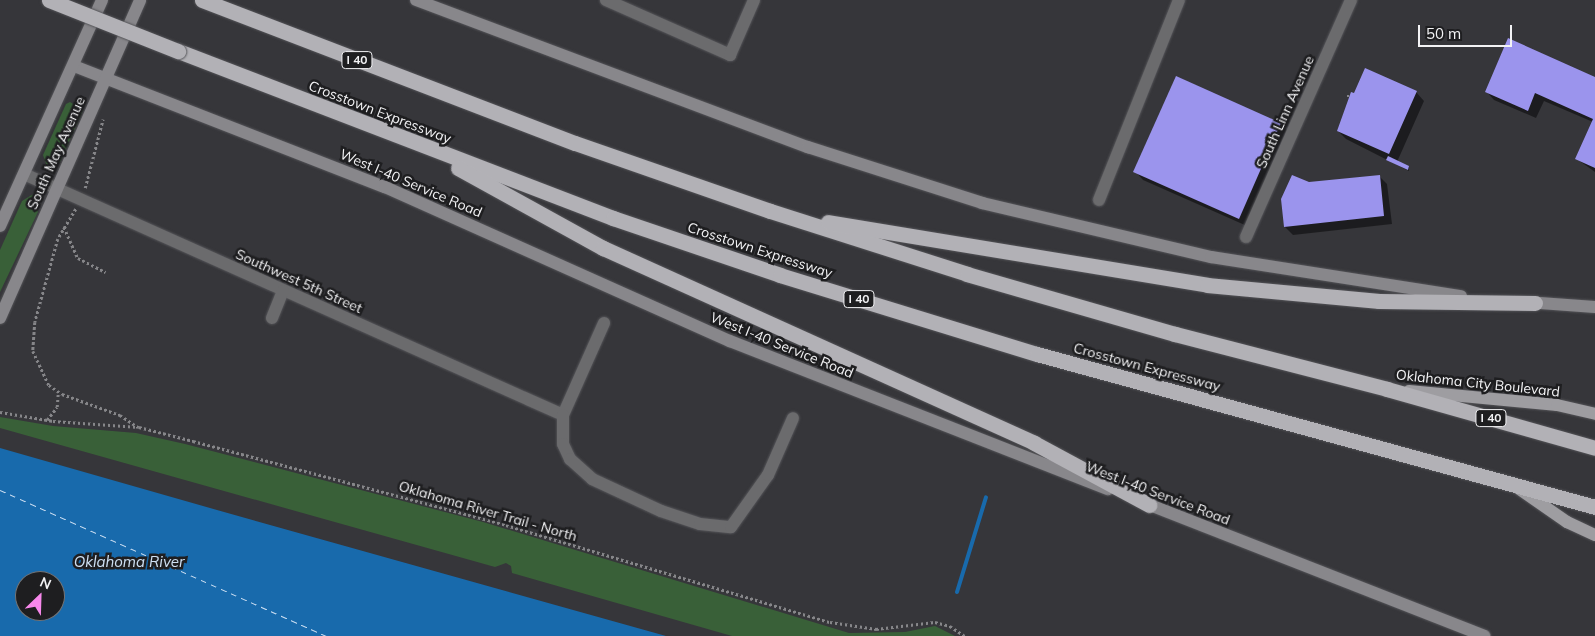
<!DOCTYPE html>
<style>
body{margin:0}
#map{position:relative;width:1595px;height:636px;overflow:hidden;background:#36363a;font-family:Mulish,sans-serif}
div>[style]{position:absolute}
.green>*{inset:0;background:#396038}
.water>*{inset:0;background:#186aac}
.shadow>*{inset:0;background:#0007}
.stream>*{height:4px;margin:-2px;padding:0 2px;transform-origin:2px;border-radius:2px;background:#186aac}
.ferry>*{height:1px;margin-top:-0.5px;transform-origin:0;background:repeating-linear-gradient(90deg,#cee0f3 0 6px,transparent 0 11px)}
.building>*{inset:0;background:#9b94ed}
.path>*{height:2.5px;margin-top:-1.25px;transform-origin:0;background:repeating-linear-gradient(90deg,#868689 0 2.5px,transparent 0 5px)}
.roads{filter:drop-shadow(0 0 1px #545458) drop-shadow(0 0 1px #545458)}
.street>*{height:12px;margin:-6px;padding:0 6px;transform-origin:6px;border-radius:6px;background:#6b6b6d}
.secondary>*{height:12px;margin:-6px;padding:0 6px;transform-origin:6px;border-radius:6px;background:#88878b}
.primary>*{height:12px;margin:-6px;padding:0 6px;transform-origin:6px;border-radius:6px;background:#9e9da1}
.highway>*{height:15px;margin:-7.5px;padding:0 7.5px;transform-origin:7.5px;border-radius:7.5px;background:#b2b1b6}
.bridges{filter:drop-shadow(0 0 1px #545458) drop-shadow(0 0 1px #545458)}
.highway-bridge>*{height:15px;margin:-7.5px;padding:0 7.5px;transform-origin:7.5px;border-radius:7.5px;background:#b2b1b6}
span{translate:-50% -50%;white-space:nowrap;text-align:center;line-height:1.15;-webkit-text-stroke:5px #1e1e20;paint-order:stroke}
.shield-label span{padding:1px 4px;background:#1e1e20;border:1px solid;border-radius:4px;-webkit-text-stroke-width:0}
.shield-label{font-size:12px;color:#f3f3f5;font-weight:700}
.street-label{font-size:14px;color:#f3f3f5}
.water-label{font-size:15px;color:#cee0f3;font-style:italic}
.north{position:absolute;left:15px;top:571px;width:50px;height:50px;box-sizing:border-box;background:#1e1e20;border:1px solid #737375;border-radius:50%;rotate:24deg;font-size:14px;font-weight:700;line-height:20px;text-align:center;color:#f3f3f5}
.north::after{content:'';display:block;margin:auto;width:18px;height:22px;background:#f788eb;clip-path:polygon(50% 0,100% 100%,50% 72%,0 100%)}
.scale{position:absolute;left:1418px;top:25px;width:94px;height:22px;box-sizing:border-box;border:2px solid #f3f3f5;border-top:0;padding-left:6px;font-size:15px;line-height:18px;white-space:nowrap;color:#f3f3f5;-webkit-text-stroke:4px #1e1e20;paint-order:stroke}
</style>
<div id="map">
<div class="green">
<i style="clip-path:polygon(70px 102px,83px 110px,60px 162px,48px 169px,43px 155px,66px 104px)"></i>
<i style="clip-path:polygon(35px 193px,38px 212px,0 292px,0 250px,22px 201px)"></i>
<i style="clip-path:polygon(0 417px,53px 426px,136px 433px,185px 444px,483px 522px,849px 633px,905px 632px,935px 626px,955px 636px,732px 636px,512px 573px,511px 566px,506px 563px,495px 567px,0 428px)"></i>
</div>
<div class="water">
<i style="clip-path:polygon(evenodd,0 448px,217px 510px,666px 636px,0 636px,0 448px,25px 581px,55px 581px,55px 611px,25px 611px,25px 581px)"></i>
</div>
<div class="shadow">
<i style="clip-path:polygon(1177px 77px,1281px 124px,1289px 132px,1247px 226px,1143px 180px,1135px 171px)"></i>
<i style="clip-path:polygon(1595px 78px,1595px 172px,1577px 159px,1593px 122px,1544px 101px,1536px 118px,1494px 100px,1486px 91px)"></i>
<i style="clip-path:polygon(1416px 92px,1424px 101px,1397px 162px,1409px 167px,1409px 171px,1346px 139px,1338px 131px)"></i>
<i style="clip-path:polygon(1379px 176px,1387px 184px,1392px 224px,1293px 235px,1285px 227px,1282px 200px,1309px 184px)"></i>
</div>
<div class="stream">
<i style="left:957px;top:592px;width:99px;rotate:-73deg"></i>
</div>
<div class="ferry">
<i style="left:0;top:490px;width:358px;rotate:24.1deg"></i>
</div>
<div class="building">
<i style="clip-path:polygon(1508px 38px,1595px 77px,1595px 168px,1575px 159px,1593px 119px,1535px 93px,1528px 111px,1485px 92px)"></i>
<i style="clip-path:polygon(1365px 68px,1417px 91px,1389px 154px,1337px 131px,1351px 92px,1354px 93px)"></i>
<i style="clip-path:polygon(1176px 76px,1281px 123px,1239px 219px,1133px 172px)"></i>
<i style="clip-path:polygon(1388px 156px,1409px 166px,1408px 170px,1386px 160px)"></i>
<i style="clip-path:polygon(1292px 175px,1309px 182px,1380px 175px,1384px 216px,1284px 227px,1281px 199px)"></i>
</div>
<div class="path">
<i style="left:1347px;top:96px;width:2px"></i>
<i style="left:85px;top:188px;width:71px;rotate:-75.4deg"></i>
<i style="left:76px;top:209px;width:35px;rotate:121deg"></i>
<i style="left:58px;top:239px;width:86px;rotate:105.5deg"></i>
<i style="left:35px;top:322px;width:29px;rotate:94deg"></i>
<i style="left:33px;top:351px;width:38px;rotate:65deg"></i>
<i style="left:49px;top:385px;width:16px;rotate:35deg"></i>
<i style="left:62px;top:394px;width:62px;rotate:19.9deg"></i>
<i style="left:120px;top:415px;width:22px;rotate:34deg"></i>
<i style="left:64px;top:227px;width:34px;rotate:66deg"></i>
<i style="left:78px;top:258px;width:31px;rotate:27deg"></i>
<i style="left:0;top:412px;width:54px;rotate:9.6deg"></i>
<i style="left:53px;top:421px;width:86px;rotate:4deg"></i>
<i style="left:139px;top:427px;width:56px;rotate:14.5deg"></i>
<i style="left:193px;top:441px;width:324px;rotate:15deg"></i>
<i style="left:506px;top:525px;width:338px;rotate:16.7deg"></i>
<i style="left:830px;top:622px;width:47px;rotate:8.7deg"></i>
<i style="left:876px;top:629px;width:59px;rotate:-6.8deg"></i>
<i style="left:935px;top:622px;width:16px;rotate:15deg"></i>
<i style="left:950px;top:626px;width:18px;rotate:34deg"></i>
<i style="left:47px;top:420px;width:16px;rotate:-52deg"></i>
<i style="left:57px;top:407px;width:14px;rotate:-86deg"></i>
</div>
<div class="roads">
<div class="street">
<i style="left:606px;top:0;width:136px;rotate:23.9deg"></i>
<i style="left:730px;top:55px;width:60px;rotate:-66.4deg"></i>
<i style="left:24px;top:174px;width:590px;rotate:24.09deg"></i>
<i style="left:1099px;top:200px;width:215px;rotate:-68.2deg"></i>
<i style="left:1246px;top:237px;width:259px;rotate:-66.1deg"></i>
<i style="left:272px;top:318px;width:29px;rotate:-68deg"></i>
<i style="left:604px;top:323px;width:101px;rotate:114deg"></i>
<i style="left:563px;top:415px;width:29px;rotate:90deg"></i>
<i style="left:563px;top:444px;width:17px;rotate:65deg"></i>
<i style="left:570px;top:459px;width:30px;rotate:42deg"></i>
<i style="left:592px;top:479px;width:76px;rotate:24.9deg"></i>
<i style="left:661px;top:511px;width:41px;rotate:18.4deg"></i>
<i style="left:700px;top:524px;width:31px;rotate:6deg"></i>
<i style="left:731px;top:527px;width:64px;rotate:-54.6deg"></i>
<i style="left:768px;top:475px;width:62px;rotate:-66.3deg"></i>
</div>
<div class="secondary">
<i style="left:416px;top:0;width:419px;rotate:20.6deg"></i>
<i style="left:808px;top:147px;width:183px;rotate:17.8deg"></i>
<i style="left:982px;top:203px;width:235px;rotate:13.3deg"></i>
<i style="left:1211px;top:257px;width:253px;rotate:8.9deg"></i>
<i style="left:74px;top:66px;width:334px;rotate:21.3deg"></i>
<i style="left:385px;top:187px;width:378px;rotate:24.1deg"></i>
<i style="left:730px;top:341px;width:406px;rotate:21.4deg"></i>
<i style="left:0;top:226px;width:248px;rotate:-65.7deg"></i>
<i style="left:1526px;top:302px;width:69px;rotate:4.1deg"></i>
<i style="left:0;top:318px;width:347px;rotate:-66.2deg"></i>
<i style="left:1140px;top:501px;width:370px;rotate:21.4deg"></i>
</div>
<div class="primary">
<i style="left:1409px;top:391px;width:149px;rotate:5.4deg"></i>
<i style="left:1557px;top:405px;width:39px;rotate:13deg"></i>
<i style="left:1518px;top:488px;width:60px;rotate:34.8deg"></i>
<i style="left:1567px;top:522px;width:31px;rotate:25deg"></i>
</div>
<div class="highway">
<i style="left:202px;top:0;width:399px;rotate:21deg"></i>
<i style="left:575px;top:143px;width:207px;rotate:19.2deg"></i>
<i style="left:770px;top:211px;width:207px;rotate:17.7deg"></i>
<i style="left:967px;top:274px;width:216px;rotate:16.1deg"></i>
<i style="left:1175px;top:334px;width:219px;rotate:14.5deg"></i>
<i style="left:1387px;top:389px;width:216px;rotate:15.8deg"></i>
<i style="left:178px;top:51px;width:466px;rotate:21deg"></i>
<i style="left:613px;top:218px;width:176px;rotate:18.8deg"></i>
<i style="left:780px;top:275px;width:269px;rotate:17.1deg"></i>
<i style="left:1037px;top:354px;width:579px;rotate:15.33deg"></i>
<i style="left:458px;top:168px;width:166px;rotate:28.9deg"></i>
<i style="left:603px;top:248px;width:473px;rotate:24.3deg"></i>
<i style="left:1034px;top:443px;width:131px;rotate:28.3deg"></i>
<i style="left:828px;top:222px;width:384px;rotate:9.4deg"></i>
<i style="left:1207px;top:285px;width:173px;rotate:5.3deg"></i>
<i style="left:1379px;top:301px;width:156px;rotate:0.7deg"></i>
</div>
</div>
<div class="bridges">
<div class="highway-bridge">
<i style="left:49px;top:0;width:139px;rotate:21.6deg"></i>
</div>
</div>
<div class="shield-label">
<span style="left:357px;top:60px">I 40</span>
<span style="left:859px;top:299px">I 40</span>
<span style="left:1491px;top:418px">I 40</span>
</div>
<div class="street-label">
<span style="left:380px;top:112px;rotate:21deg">Crosstown Expressway</span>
<span style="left:1285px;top:112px;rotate:-66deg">South Linn Avenue</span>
<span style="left:56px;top:153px;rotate:-66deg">South May Avenue</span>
<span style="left:411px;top:183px;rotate:23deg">West I-40 Service Road</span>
<span style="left:760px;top:250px;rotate:18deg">Crosstown Expressway</span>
<span style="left:299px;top:281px;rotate:24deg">Southwest 5th Street</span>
<span style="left:782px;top:345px;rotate:22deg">West I-40 Service Road</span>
<span style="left:1147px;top:367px;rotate:15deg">Crosstown Expressway</span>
<span style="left:1478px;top:383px;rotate:6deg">Oklahoma City Boulevard</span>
<span style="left:1158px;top:493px;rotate:21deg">West I-40 Service Road</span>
<span style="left:488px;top:511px;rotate:16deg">Oklahoma River Trail - North</span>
</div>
<div class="water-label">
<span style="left:129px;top:562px">Oklahoma River</span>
</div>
<div class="north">N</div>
<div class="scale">50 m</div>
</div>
